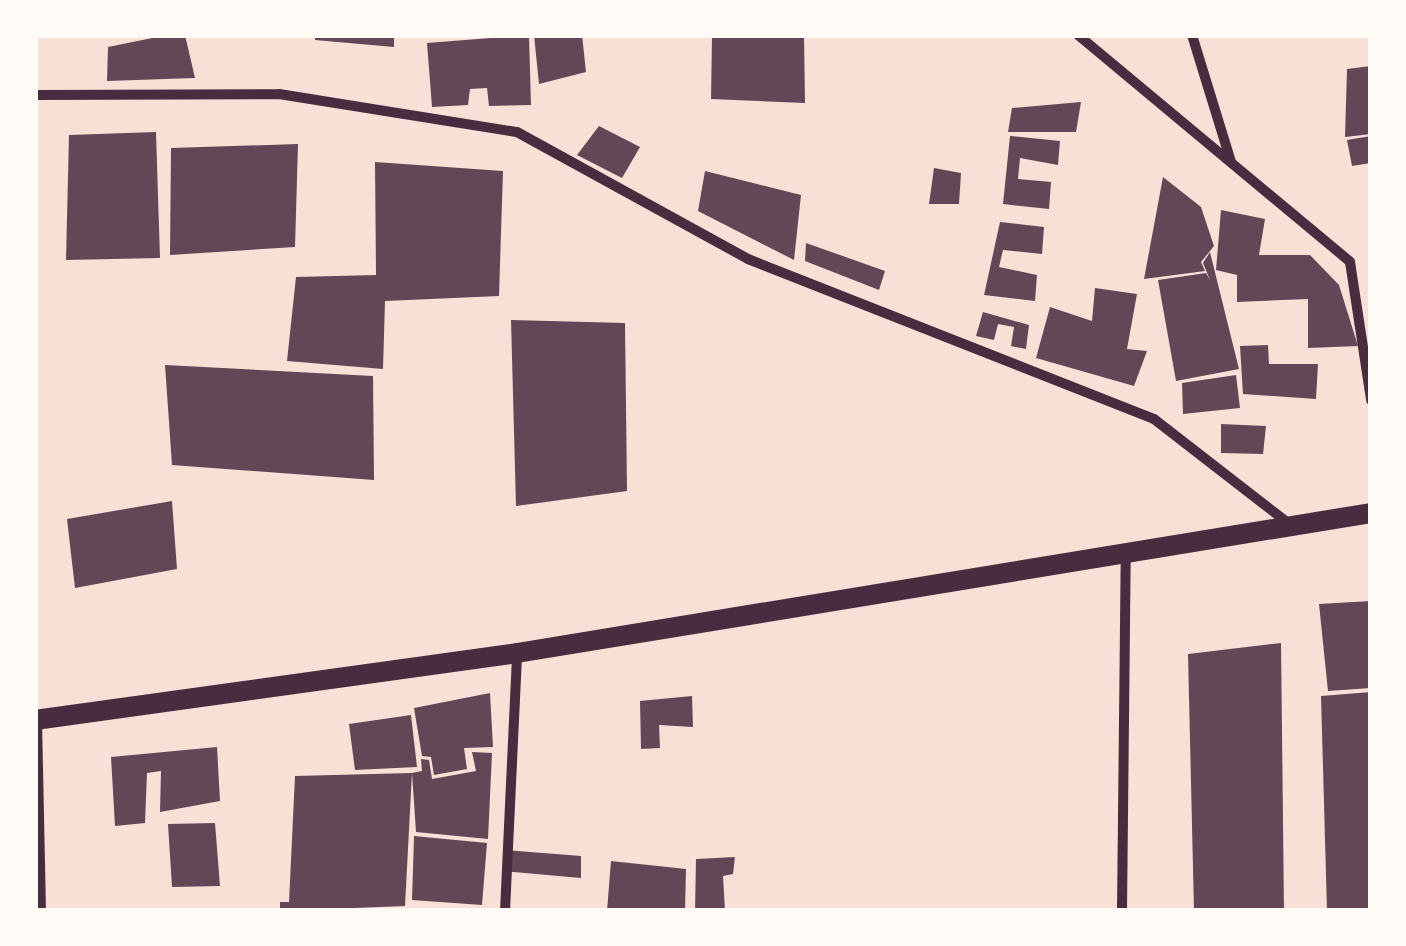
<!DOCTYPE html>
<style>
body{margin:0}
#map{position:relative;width:1406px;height:946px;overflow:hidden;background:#f7e1d7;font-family:"Exo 2",sans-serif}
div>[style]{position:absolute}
.building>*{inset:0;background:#644757}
.minor>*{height:10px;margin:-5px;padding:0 5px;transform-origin:5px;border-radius:5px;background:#4a2c40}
.secondary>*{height:20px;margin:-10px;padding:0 10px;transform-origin:10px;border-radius:10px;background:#4a2c40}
span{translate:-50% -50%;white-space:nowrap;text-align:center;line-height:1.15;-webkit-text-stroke:9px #fffaf5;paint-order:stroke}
.frame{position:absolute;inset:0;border:38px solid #fffaf5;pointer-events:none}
</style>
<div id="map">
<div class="building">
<i style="clip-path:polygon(167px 35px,185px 35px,195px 78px,107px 81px,108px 47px)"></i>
<i style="clip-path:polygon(315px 35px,394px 35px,394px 47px,315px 40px)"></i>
<i style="clip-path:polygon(529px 35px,531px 105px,489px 106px,487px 88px,470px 89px,468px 105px,432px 107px,427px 43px)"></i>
<i style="clip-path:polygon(534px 35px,582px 35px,586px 72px,539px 84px)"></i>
<i style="clip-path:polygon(712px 35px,804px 35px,805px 103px,711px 99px)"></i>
<i style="clip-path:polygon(1371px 66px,1371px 134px,1345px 137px,1347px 69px)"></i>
<i style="clip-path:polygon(1081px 102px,1076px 132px,1008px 132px,1012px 108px)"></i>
<i style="clip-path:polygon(599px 126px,640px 147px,622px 178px,577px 155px)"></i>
<i style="clip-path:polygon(156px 132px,160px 258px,66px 260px,69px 135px)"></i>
<i style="clip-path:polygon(1010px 136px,1060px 141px,1058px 165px,1020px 158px,1018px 179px,1051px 182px,1049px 209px,1003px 204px)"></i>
<i style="clip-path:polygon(1371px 136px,1371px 163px,1352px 166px,1347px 140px)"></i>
<i style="clip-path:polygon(298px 144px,295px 247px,170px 255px,171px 148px)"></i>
<i style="clip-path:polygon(375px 162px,503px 171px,499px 296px,385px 301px,383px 369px,287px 361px,296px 277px,376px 275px)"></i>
<i style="clip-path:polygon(934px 168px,961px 173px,959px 204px,929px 204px)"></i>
<i style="clip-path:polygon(705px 171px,801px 195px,794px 260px,698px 211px)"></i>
<i style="clip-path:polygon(1163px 177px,1201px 207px,1214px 246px,1201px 262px,1205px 271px,1144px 279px)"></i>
<i style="clip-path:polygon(1221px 210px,1265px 219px,1259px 255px,1310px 255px,1339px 285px,1358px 346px,1308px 348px,1308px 299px,1237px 302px,1237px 275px,1216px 270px)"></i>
<i style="clip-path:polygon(1000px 222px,1044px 227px,1042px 254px,1003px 250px,999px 267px,1037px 275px,1035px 301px,984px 295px)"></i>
<i style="clip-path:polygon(806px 243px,885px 271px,879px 290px,805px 261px)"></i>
<i style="clip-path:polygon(1210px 252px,1239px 369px,1176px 381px,1158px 280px,1206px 273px,1210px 280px,1203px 263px)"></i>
<i style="clip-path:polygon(1095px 288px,1137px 294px,1127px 349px,1147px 351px,1134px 386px,1036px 358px,1050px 307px,1092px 321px)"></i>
<i style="clip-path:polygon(983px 312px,1029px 325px,1026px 349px,1011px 346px,1014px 327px,998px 324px,994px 340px,976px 336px)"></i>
<i style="clip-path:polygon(511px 320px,625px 323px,627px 491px,516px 506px)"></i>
<i style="clip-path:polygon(1268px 345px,1269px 364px,1318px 364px,1316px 399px,1243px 394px,1240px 346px)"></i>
<i style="clip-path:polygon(165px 365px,373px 376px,374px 480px,172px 465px)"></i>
<i style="clip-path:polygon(1236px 375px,1240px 408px,1183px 414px,1182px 383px)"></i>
<i style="clip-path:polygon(1221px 424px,1266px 426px,1263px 454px,1221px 453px)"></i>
<i style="clip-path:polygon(172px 501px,177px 569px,75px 588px,67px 519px)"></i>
<i style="clip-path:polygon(1371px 601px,1371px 688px,1328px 691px,1319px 604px)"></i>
<i style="clip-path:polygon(1281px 643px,1284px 911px,1194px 911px,1188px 654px)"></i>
<i style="clip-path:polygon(1371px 692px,1371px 911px,1327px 911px,1321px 696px)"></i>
<i style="clip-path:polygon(490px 693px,493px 747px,464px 748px,467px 769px,434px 775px,431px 757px,422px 756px,414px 708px)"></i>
<i style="clip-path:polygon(692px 696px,693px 727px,659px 725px,660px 748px,641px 749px,640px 701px)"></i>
<i style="clip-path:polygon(411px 715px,417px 767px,355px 770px,349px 724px)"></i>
<i style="clip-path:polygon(217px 747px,220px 801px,160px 812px,161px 771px,147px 773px,145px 823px,115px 826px,111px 757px)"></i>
<i style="clip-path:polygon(472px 752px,492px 753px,488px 839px,416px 832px,412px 773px,422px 771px,421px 759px,429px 760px,432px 779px,476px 771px)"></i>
<i style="clip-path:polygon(412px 773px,405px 906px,280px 911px,280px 902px,289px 902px,295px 776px)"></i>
<i style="clip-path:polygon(215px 823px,220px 886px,172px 887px,168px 824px)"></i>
<i style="clip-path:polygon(414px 836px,487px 843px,482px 905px,412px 900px)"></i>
<i style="clip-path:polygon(504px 850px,581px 856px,581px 878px,503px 871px)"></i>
<i style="clip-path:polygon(735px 857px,733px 874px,723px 876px,725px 911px,695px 911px,696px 859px)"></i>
<i style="clip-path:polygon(611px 861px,686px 869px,685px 911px,607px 911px)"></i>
</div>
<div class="minor">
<i style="left:1078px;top:35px;width:354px;rotate:39.8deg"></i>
<i style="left:1350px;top:262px;width:140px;rotate:81.3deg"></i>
<i style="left:1192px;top:35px;width:133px;rotate:72.9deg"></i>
<i style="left:35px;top:95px;width:244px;rotate:-0.2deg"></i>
<i style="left:279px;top:94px;width:241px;rotate:9.1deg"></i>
<i style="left:517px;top:132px;width:264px;rotate:28.8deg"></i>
<i style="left:748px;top:259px;width:436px;rotate:21.5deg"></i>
<i style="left:1154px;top:419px;width:170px;rotate:37.8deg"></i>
<i style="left:37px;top:720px;width:191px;rotate:88.8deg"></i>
<i style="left:505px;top:911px;width:258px;rotate:-87.3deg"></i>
<i style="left:1122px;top:911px;width:357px;rotate:-89.4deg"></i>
</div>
<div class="secondary">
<i style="left:35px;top:720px;width:487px;rotate:-7.9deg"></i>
<i style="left:517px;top:653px;width:865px;rotate:-9.31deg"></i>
</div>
<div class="frame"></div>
</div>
